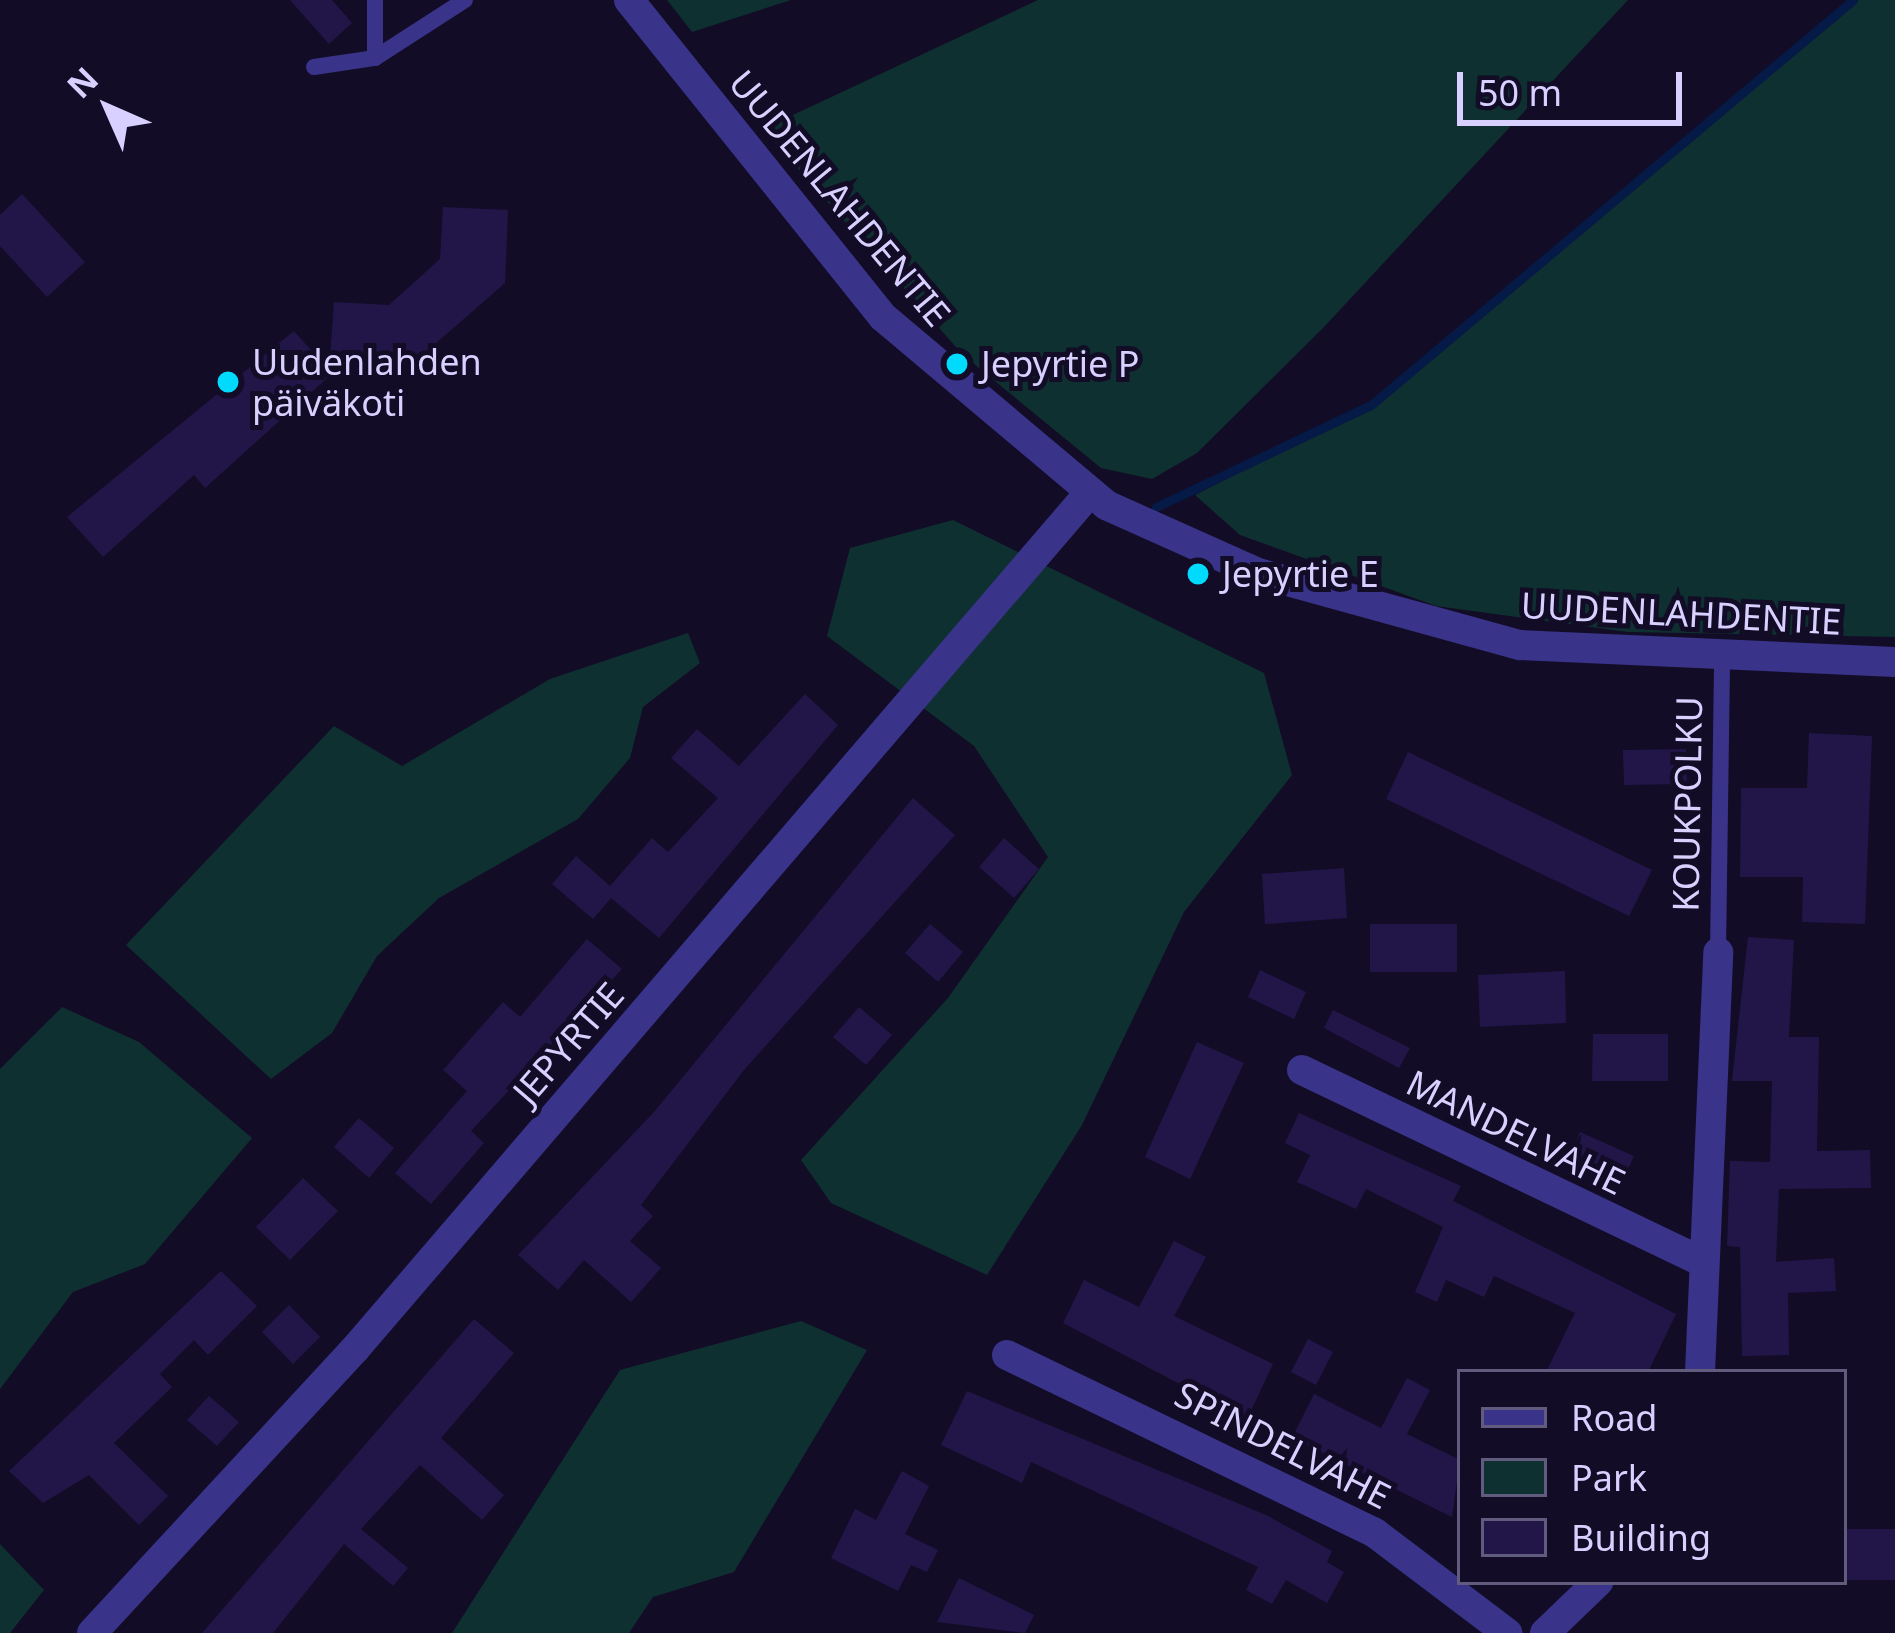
<!DOCTYPE html>
<meta charset="utf-8">
<style>
body{margin:0}
#map{position:relative;width:1895px;height:1633px;overflow:hidden;background:#120c26;font-family:"Noto Sans",sans-serif}
div>[style]{position:absolute}
.green>*{inset:0;background:#0f3030}
.stream>*{height:9px;margin:-4.5px;padding:0 4.5px;transform-origin:4.5px;border-radius:4.5px;background:#051a46}
.building>*{inset:0;background:#221649}
.service>*{height:16px;margin:-8px;padding:0 8px;transform-origin:8px;border-radius:8px;background:#393389}
.minor>*{height:30px;margin:-15px;padding:0 15px;transform-origin:15px;border-radius:15px;background:#393389}
.dots>*{width:33px;height:33px;translate:-50% -50%;box-sizing:border-box;border:6px solid #120c26;border-radius:50%}
span{translate:-50% -50%;white-space:nowrap;text-align:center;line-height:1.15;-webkit-text-stroke:10px #120c26;paint-order:stroke}
.street-label{font-size:36px;color:#d8d1ff}
.poi-label{font-size:36px;color:#d8d1ff}
.left{translate:0 -50%;text-align:left}
.legend{position:absolute;left:1457px;top:1369px;width:390px;height:216px;box-sizing:border-box;background:#120c26;border:3px solid #615b7d;margin:0;padding:15px 21px;list-style:none;font-size:36px;color:#d8d1ff}
.legend li{display:flex;align-items:center;gap:24px;height:60px}
.legend b{width:60px;border:3px solid #615b7d}
.north{position:absolute;left:48px;top:48px;width:120px;height:120px;-webkit-text-stroke:9px #120c26;paint-order:stroke;rotate:315deg;font-size:33px;font-weight:700;line-height:48px;text-align:center;color:#d8d1ff}
.north::after{content:'';display:block;margin:auto;width:42px;height:54px;background:#d8d1ff;clip-path:polygon(50% 0,100% 100%,50% 72%,0 100%)}
.scale{position:absolute;left:1457px;top:72px;width:225px;height:54px;box-sizing:border-box;border:6px solid #d8d1ff;border-top:0;padding-left:15px;font-size:36px;line-height:42px;white-space:nowrap;color:#d8d1ff;-webkit-text-stroke:9px #120c26;paint-order:stroke}
</style>
<div id="map">
<div class="green">
<i style="clip-path:polygon(667px 0,791px 0,692px 32px)"></i>
<i style="clip-path:polygon(1038px 0,1628px 0,1324px 327px,1197px 453px,1152px 479px,1101px 468px,963px 355px,763px 129px)"></i>
<i style="clip-path:polygon(1853px 0,1895px 0,1895px 637px,1628px 632px,1436px 606px,1240px 535px,1195px 495px,1371px 405px)"></i>
<i style="clip-path:polygon(953px 520px,1264px 673px,1292px 775px,1184px 912px,1082px 1125px,987px 1275px,831px 1203px,801px 1160px,948px 998px,1048px 857px,974px 746px,827px 636px,850px 548px)"></i>
<i style="clip-path:polygon(688px 633px,700px 663px,643px 707px,630px 758px,578px 819px,439px 898px,377px 956px,332px 1033px,271px 1079px,126px 945px,334px 726px,402px 766px,550px 679px)"></i>
<i style="clip-path:polygon(62px 1007px,139px 1042px,252px 1138px,145px 1264px,73px 1292px,0 1389px,0 1069px)"></i>
<i style="clip-path:polygon(801px 1321px,867px 1350px,734px 1572px,653px 1597px,629px 1633px,452px 1633px,620px 1370px)"></i>
<i style="clip-path:polygon(0 1544px,44px 1590px,10px 1633px,0 1633px)"></i>
</div>
<div class="stream">
<i style="left:1156px;top:507px;width:238px;rotate:-25.4deg"></i>
<i style="left:1371px;top:405px;width:630px;rotate:-40.04deg"></i>
</div>
<div class="building">
<i style="clip-path:polygon(290px 0,332px 0,352px 23px,329px 44px)"></i>
<i style="clip-path:polygon(22px 194px,85px 262px,47px 297px,0 246px,0 215px)"></i>
<i style="clip-path:polygon(443px 207px,508px 210px,505px 283px,411px 365px,346px 361px,205px 488px,194px 475px,103px 557px,67px 517px,294px 331px,329px 370px,334px 302px,389px 305px,440px 259px)"></i>
<i style="clip-path:polygon(805px 694px,838px 725px,659px 938px,611px 898px,593px 919px,552px 884px,576px 856px,610px 886px,652px 838px,668px 852px,718px 798px,671px 758px,697px 729px,739px 766px)"></i>
<i style="clip-path:polygon(1809px 733px,1872px 736px,1865px 924px,1802px 922px,1803px 877px,1740px 877px,1741px 788px,1807px 788px)"></i>
<i style="clip-path:polygon(1686px 749px,1687px 784px,1624px 785px,1623px 750px)"></i>
<i style="clip-path:polygon(1408px 752px,1652px 870px,1629px 916px,1386px 799px)"></i>
<i style="clip-path:polygon(913px 798px,955px 835px,744px 1070px,641px 1205px,653px 1216px,630px 1241px,661px 1268px,631px 1302px,584px 1260px,558px 1290px,518px 1255px,654px 1112px)"></i>
<i style="clip-path:polygon(1004px 838px,1039px 869px,1014px 898px,979px 867px)"></i>
<i style="clip-path:polygon(1344px 868px,1347px 918px,1265px 924px,1262px 874px)"></i>
<i style="clip-path:polygon(930px 924px,963px 952px,938px 982px,905px 953px)"></i>
<i style="clip-path:polygon(1370px 924px,1457px 924px,1457px 972px,1370px 972px)"></i>
<i style="clip-path:polygon(1748px 937px,1794px 940px,1789px 1037px,1819px 1037px,1817px 1151px,1870px 1150px,1871px 1188px,1779px 1189px,1776px 1262px,1834px 1258px,1836px 1291px,1788px 1293px,1789px 1355px,1742px 1356px,1740px 1247px,1727px 1246px,1730px 1161px,1770px 1162px,1772px 1081px,1732px 1081px)"></i>
<i style="clip-path:polygon(587px 939px,622px 969px,471px 1131px,484px 1143px,431px 1204px,395px 1173px,467px 1091px,443px 1070px,503px 1002px,520px 1017px)"></i>
<i style="clip-path:polygon(1260px 970px,1306px 992px,1294px 1019px,1248px 997px)"></i>
<i style="clip-path:polygon(1565px 971px,1566px 1023px,1480px 1027px,1478px 975px)"></i>
<i style="clip-path:polygon(859px 1007px,892px 1035px,866px 1065px,833px 1037px)"></i>
<i style="clip-path:polygon(1333px 1010px,1410px 1048px,1399px 1068px,1324px 1028px)"></i>
<i style="clip-path:polygon(1593px 1034px,1668px 1034px,1668px 1081px,1592px 1081px)"></i>
<i style="clip-path:polygon(1197px 1042px,1244px 1063px,1190px 1179px,1145px 1157px)"></i>
<i style="clip-path:polygon(1299px 1113px,1461px 1186px,1453px 1201px,1676px 1314px,1648px 1372px,1546px 1372px,1575px 1313px,1494px 1276px,1484px 1297px,1446px 1280px,1437px 1302px,1415px 1292px,1443px 1227px,1366px 1189px,1356px 1209px,1297px 1182px,1310px 1155px,1285px 1143px)"></i>
<i style="clip-path:polygon(359px 1118px,394px 1148px,369px 1178px,334px 1147px)"></i>
<i style="clip-path:polygon(1580px 1132px,1634px 1156px,1624px 1178px,1570px 1154px)"></i>
<i style="clip-path:polygon(303px 1178px,338px 1211px,290px 1260px,256px 1227px)"></i>
<i style="clip-path:polygon(1174px 1241px,1206px 1257px,1174px 1316px,1273px 1364px,1247px 1419px,1063px 1323px,1084px 1280px,1139px 1307px)"></i>
<i style="clip-path:polygon(221px 1271px,257px 1306px,208px 1355px,194px 1340px,160px 1374px,172px 1387px,114px 1443px,168px 1496px,139px 1525px,89px 1475px,43px 1503px,9px 1471px)"></i>
<i style="clip-path:polygon(289px 1305px,320px 1337px,293px 1364px,262px 1332px)"></i>
<i style="clip-path:polygon(474px 1319px,514px 1353px,441px 1438px,504px 1495px,482px 1520px,420px 1465px,361px 1529px,408px 1568px,393px 1586px,344px 1544px,273px 1633px,202px 1633px)"></i>
<i style="clip-path:polygon(1308px 1339px,1333px 1352px,1316px 1385px,1291px 1372px)"></i>
<i style="clip-path:polygon(1407px 1378px,1430px 1390px,1407px 1434px,1460px 1460px,1452px 1517px,1292px 1438px,1314px 1394px,1381px 1428px)"></i>
<i style="clip-path:polygon(967px 1391px,1266px 1515px,1332px 1551px,1327px 1562px,1344px 1572px,1327px 1603px,1286px 1580px,1272px 1604px,1246px 1590px,1258px 1567px,1031px 1462px,1022px 1483px,941px 1445px)"></i>
<i style="clip-path:polygon(209px 1396px,239px 1422px,217px 1446px,187px 1420px)"></i>
<i style="clip-path:polygon(902px 1471px,929px 1486px,905px 1534px,938px 1550px,927px 1572px,911px 1565px,898px 1591px,831px 1558px,855px 1509px,876px 1520px)"></i>
<i style="clip-path:polygon(1844px 1529px,1895px 1529px,1895px 1580px,1844px 1580px)"></i>
<i style="clip-path:polygon(959px 1578px,1034px 1615px,1025px 1633px,937px 1622px)"></i>
</div>
<div class="service">
<i style="left:375px;top:0;width:58px;rotate:90deg"></i>
<i style="left:314px;top:67px;width:62px;rotate:-8.4deg"></i>
<i style="left:375px;top:58px;width:107px;rotate:-32.8deg"></i>
<i style="left:1718px;top:952px;width:296px;rotate:-89.2deg"></i>
</div>
<div class="minor">
<i style="left:629px;top:0;width:406px;rotate:51.3deg"></i>
<i style="left:883px;top:317px;width:292px;rotate:40.1deg"></i>
<i style="left:1106px;top:505px;width:167px;rotate:24.1deg"></i>
<i style="left:1258px;top:573px;width:272px;rotate:15.4deg"></i>
<i style="left:1520px;top:645px;width:375px;rotate:2.6deg"></i>
<i style="left:1302px;top:1070px;width:438px;rotate:25.6deg"></i>
<i style="left:1007px;top:1355px;width:409px;rotate:25.8deg"></i>
<i style="left:1375px;top:1533px;width:166px;rotate:37.1deg"></i>
<i style="left:1700px;top:1372px;width:420px;rotate:-87.5deg"></i>
<i style="left:92px;top:1633px;width:387px;rotate:-47.2deg"></i>
<i style="left:355px;top:1349px;width:1129px;rotate:-49.38deg"></i>
<i style="left:1545px;top:1633px;width:74px;rotate:-43.9deg"></i>
</div>
<div class="dots">
<i style="left:957px;top:364px;background:#00dafc"></i>
<i style="left:228px;top:382px;background:#00dafc"></i>
<i style="left:1198px;top:574px;background:#00dafc"></i>
</div>
<div class="street-label">
<span style="left:840px;top:198px;rotate:50deg">UUDENLAHDENTIE</span>
<span style="left:1681px;top:613px;rotate:3deg">UUDENLAHDENTIE</span>
<span style="left:1687px;top:804px;rotate:-89deg">KOUKPOLKU</span>
<span style="left:568px;top:1043px;rotate:-49deg">JEPYRTIE</span>
<span style="left:1516px;top:1132px;rotate:26deg">MANDELVAHE</span>
<span style="left:1283px;top:1445px;rotate:27deg">SPINDELVAHE</span>
</div>
<div class="poi-label">
<span class="left" style="left:252px;top:382px">Uudenlahden<br>päiväkoti</span>
<span class="left" style="left:981px;top:364px">Jepyrtie P</span>
<span class="left" style="left:1222px;top:574px">Jepyrtie E</span>
</div>
<ul class="legend">
<li><b style="height:15px;background:#393389"></b>Road</li>
<li><b style="height:33px;background:#0f3030"></b>Park</li>
<li><b style="height:33px;background:#221649"></b>Building</li>
</ul>
<div class="north">N</div>
<div class="scale">50 m</div>
</div>
